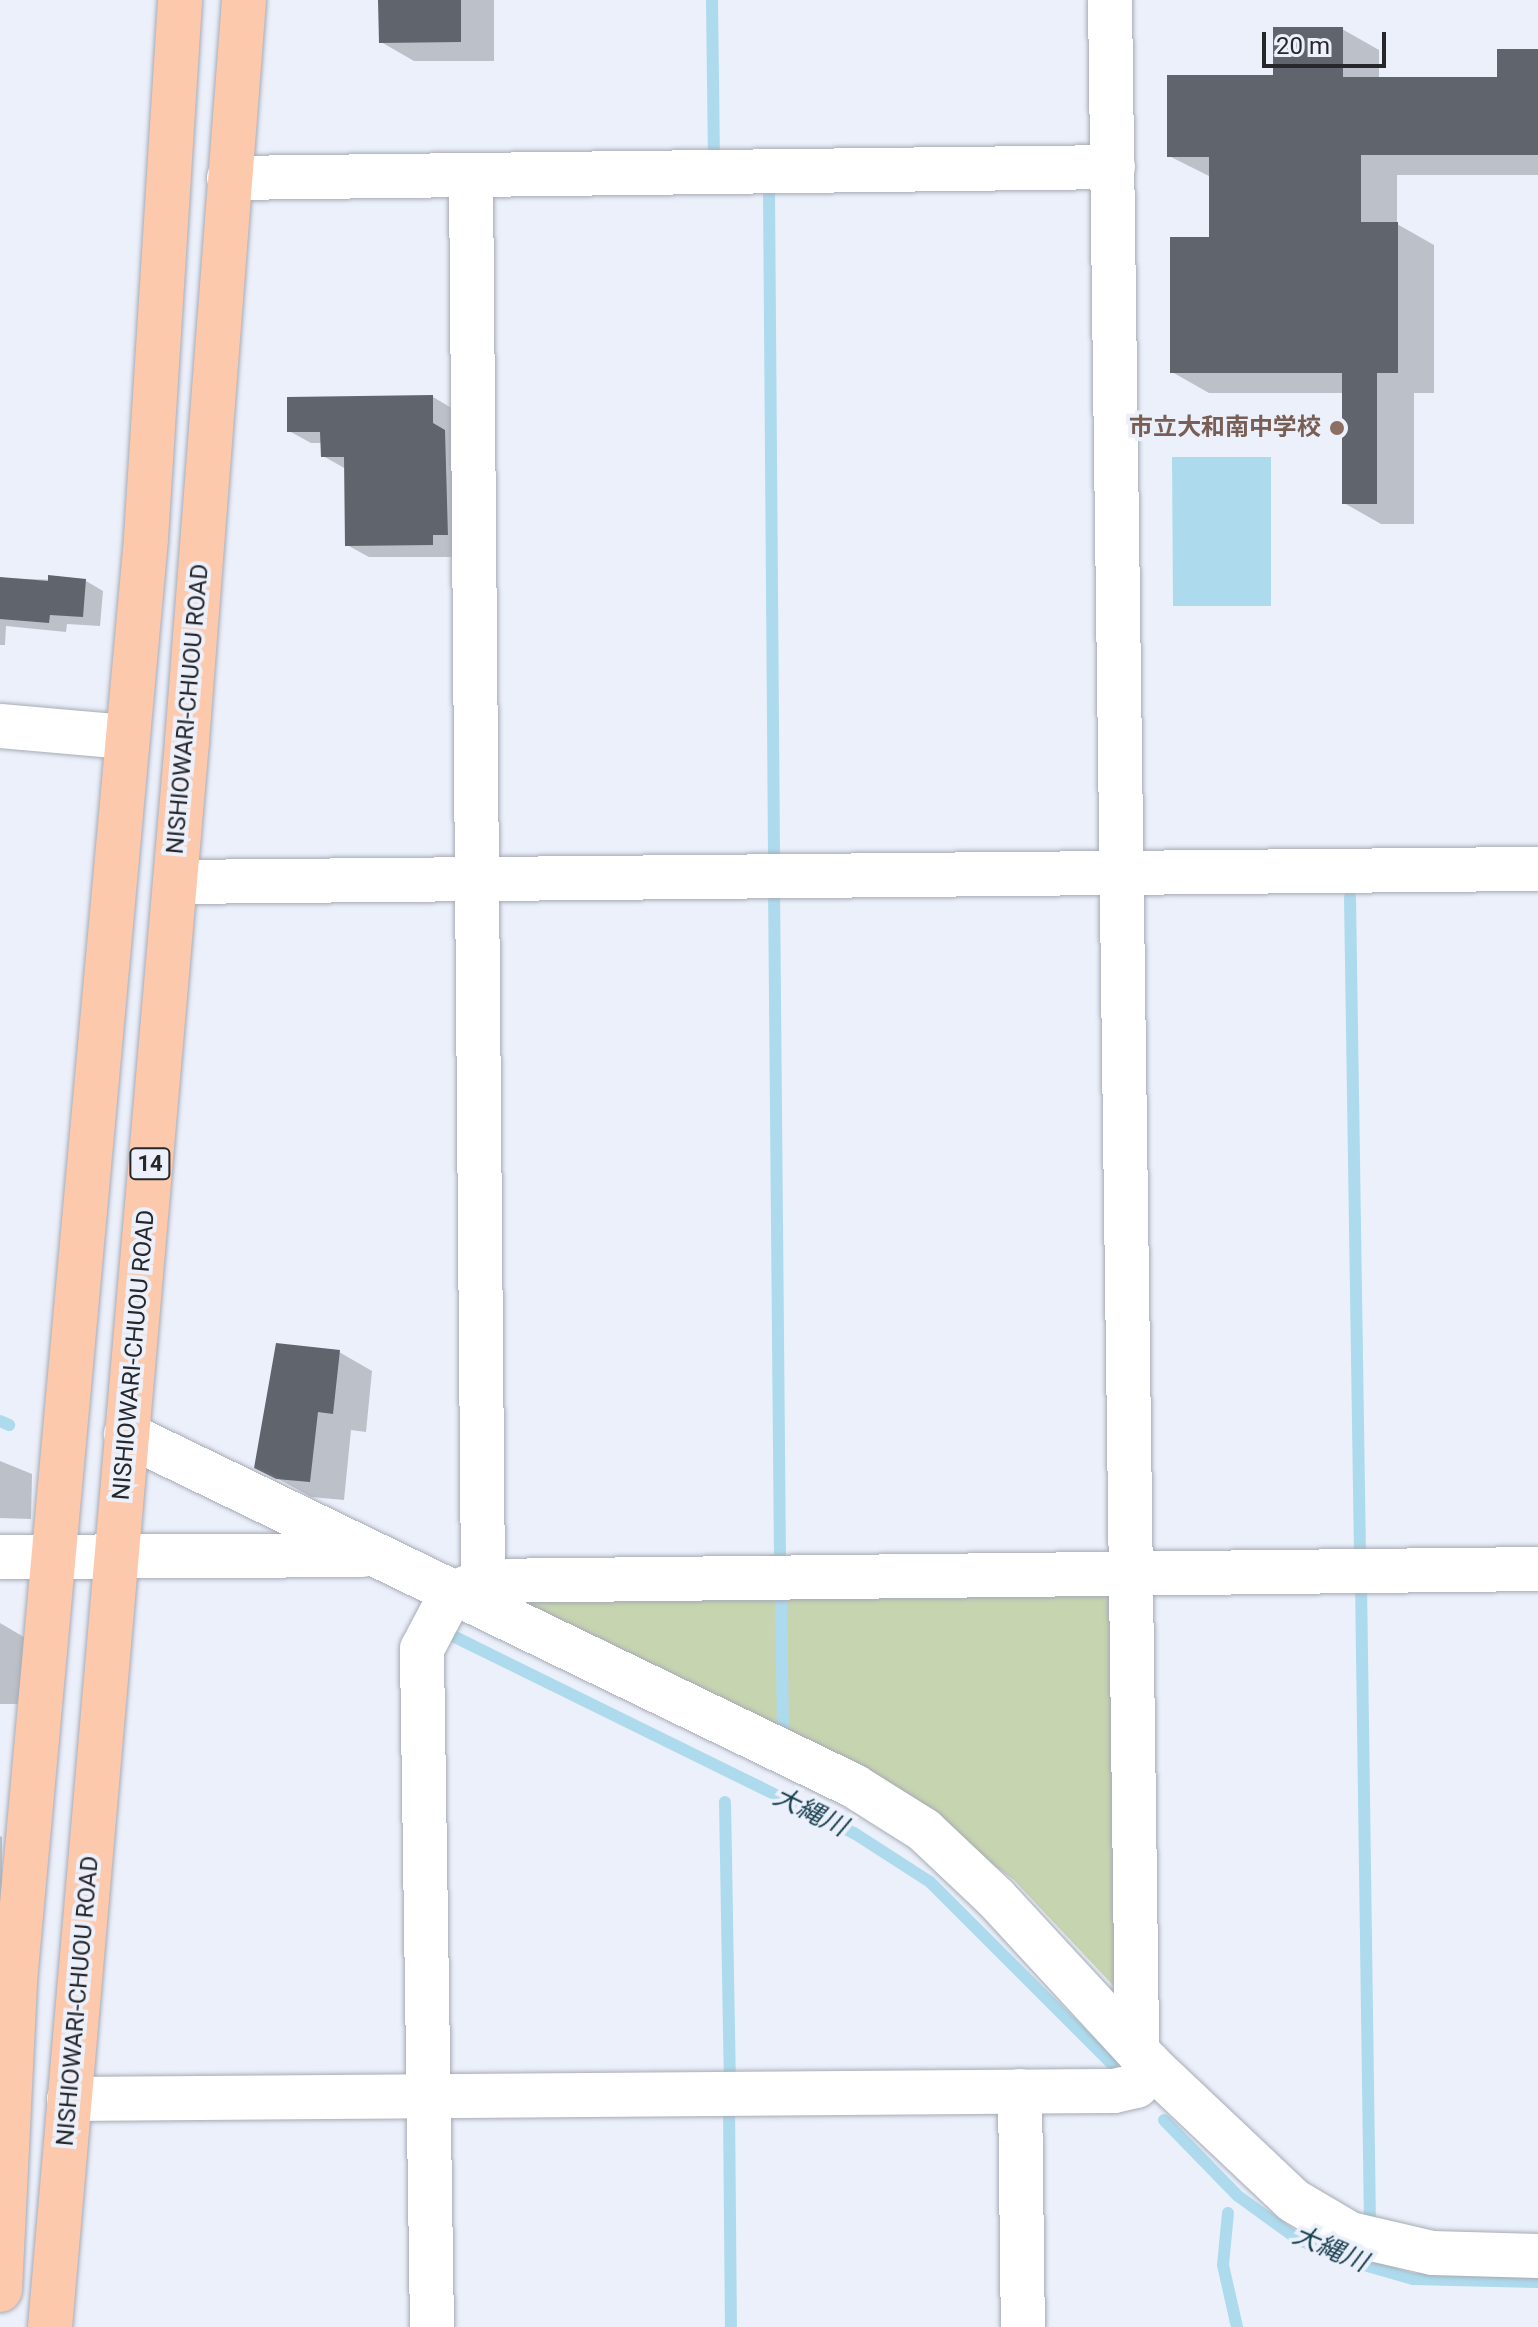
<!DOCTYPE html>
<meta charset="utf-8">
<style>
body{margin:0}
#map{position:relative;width:1538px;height:2327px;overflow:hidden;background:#ebf0fb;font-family:Roboto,"Noto Sans JP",sans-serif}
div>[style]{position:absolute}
.green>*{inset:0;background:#c7d4b0}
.water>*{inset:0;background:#addbed}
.shadow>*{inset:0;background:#0003}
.stream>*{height:12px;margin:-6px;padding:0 6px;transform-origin:6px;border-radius:6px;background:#addbed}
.building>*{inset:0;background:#60646d}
.roads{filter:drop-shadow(0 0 2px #a7abb5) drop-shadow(0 0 2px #a7abb5)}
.minor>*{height:44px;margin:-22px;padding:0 22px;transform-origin:22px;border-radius:22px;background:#fff}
.primary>*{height:44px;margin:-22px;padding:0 22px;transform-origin:22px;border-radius:22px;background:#fdc9ac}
.dots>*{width:22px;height:22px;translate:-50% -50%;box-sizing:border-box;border:4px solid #ebf0fb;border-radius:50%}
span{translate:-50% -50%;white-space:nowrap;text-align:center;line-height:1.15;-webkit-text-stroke:8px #ebf0fb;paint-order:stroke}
.shield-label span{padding:2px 6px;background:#ebf0fb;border:2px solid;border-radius:6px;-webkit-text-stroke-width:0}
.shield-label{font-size:22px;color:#26272b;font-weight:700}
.education-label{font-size:24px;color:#785e54;font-weight:700}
.right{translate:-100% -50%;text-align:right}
.street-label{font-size:24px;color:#26272b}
.water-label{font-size:26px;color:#173f4d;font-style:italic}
.scale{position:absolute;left:1262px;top:32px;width:124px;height:36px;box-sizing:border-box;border:4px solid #26272b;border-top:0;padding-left:10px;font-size:24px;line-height:28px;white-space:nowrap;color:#26272b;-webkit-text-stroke:6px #ebf0fb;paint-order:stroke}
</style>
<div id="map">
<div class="green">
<i style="clip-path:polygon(1118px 1591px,1122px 1995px,1014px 1880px,939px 1825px,787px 1742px,786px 1592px)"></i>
<i style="clip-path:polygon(777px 1592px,780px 1738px,496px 1598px)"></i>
</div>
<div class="water">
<i style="clip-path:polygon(1172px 457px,1271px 457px,1271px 606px,1173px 606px)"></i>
</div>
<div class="shadow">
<i style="clip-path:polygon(380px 0,494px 0,494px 61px,414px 61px,381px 42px)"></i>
<i style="clip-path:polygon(1342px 29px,1379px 50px,1379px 79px,1499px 79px,1538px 51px,1538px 175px,1397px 175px,1397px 224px,1434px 245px,1434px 393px,1414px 393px,1414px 524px,1381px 524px,1344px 503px,1344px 393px,1209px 393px,1172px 372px,1211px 239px,1211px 177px,1169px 156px)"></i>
<i style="clip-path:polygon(433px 397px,455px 410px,455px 557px,369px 557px,347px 545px,346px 469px,323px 456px,322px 443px,311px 443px,289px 431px)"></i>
<i style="clip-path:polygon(0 578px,86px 581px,103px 591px,100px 626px,67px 624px,66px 632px,6px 626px,5px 645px,0 645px)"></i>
<i style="clip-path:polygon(339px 1352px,372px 1371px,366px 1432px,351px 1430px,344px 1500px,311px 1497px,257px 1467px)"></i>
<i style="clip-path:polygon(0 1461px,32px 1474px,31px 1519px,0 1518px)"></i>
<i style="clip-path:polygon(0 1623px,29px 1640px,29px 1704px,0 1704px)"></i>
<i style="clip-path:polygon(0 1836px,2px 1837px,2px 1904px,0 1904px)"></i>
</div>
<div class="stream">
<i style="left:712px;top:0;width:163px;rotate:89.3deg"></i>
<i style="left:769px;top:190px;width:672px;rotate:89.57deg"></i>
<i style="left:1350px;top:897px;width:657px;rotate:89.13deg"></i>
<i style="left:0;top:1421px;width:10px;rotate:24deg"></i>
<i style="left:769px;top:1561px;width:11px;rotate:-5deg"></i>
<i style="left:780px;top:1560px;width:670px;rotate:-90.51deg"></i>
<i style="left:1361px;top:1582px;width:648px;rotate:89.2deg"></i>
<i style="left:781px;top:1591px;width:136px;rotate:89.2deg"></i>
<i style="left:455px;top:1637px;width:445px;rotate:26.2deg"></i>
<i style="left:854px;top:1833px;width:90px;rotate:32.8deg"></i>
<i style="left:930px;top:1882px;width:257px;rotate:45deg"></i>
<i style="left:725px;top:1802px;width:282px;rotate:89deg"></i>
<i style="left:729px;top:2105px;width:222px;rotate:89.5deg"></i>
<i style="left:1164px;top:2120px;width:106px;rotate:45.8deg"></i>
<i style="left:1238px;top:2196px;width:72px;rotate:35.9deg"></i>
<i style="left:1296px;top:2238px;width:44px;rotate:25.4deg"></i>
<i style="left:1336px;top:2257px;width:80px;rotate:15.9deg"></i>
<i style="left:1413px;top:2279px;width:125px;rotate:1.4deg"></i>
<i style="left:1228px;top:2213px;width:52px;rotate:95.5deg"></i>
<i style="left:1223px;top:2265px;width:64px;rotate:77.3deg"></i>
</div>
<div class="building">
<i style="clip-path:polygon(378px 0,461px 0,461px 42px,379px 43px)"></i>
<i style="clip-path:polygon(1273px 27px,1343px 27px,1343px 77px,1497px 77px,1497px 49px,1538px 49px,1538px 155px,1361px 155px,1361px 222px,1398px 222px,1398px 373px,1377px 373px,1377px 504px,1342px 504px,1342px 373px,1170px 373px,1170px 237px,1209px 237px,1209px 157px,1167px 157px,1167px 75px,1273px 75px)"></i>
<i style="clip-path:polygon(433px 395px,433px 423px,445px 430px,448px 535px,433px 535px,433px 545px,345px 546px,344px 457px,321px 457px,320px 432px,287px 432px,287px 397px)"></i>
<i style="clip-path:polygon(48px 575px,86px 579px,83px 617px,50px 615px,49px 623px,0 619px,0 577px,48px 581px)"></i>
<i style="clip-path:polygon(276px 1343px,340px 1350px,333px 1414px,318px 1412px,310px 1482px,276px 1479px,254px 1468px)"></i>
</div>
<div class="roads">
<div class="minor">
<i style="left:1110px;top:0;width:2048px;rotate:89.24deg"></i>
<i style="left:229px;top:178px;width:884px;rotate:-0.71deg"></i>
<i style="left:0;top:726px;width:127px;rotate:5deg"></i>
<i style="left:175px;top:882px;width:1363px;rotate:-0.55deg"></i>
<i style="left:126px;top:1434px;width:809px;rotate:25.8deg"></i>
<i style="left:854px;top:1786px;width:83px;rotate:32.2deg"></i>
<i style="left:924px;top:1830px;width:99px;rotate:43.4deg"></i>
<i style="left:996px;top:1898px;width:226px;rotate:47.3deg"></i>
<i style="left:1149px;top:2064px;width:199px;rotate:43.4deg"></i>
<i style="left:1294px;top:2201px;width:65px;rotate:30.5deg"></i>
<i style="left:1350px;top:2234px;width:84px;rotate:13deg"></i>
<i style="left:1432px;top:2253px;width:106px;rotate:1.6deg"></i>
<i style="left:0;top:1557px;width:362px;rotate:-0.3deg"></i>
<i style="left:483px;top:1581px;width:1055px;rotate:-0.65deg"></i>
<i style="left:1020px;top:2091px;width:236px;rotate:89.3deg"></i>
<i style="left:69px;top:2099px;width:1045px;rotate:-0.44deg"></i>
<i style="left:1114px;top:2091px;width:23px;rotate:-13deg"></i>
<i style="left:1136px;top:2086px;width:26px;rotate:-59deg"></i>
<i style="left:432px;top:2327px;width:678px;rotate:-90.85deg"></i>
<i style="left:422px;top:1649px;width:62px;rotate:-62.2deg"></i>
<i style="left:451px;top:1594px;width:35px;rotate:-22deg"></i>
<i style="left:483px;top:1581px;width:1404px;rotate:-90.49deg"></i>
</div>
<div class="primary">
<i style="left:0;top:2290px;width:309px;rotate:-87.2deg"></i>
<i style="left:15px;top:1981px;width:1449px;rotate:-84.81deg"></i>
<i style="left:146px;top:538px;width:539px;rotate:-86.38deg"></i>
<i style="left:50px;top:2327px;width:1592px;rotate:-85.06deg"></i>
<i style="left:187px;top:741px;width:743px;rotate:-85.6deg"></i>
</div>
</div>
<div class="dots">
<i style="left:1337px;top:428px;background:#8d6e63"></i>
</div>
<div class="shield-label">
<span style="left:150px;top:1164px">14</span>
</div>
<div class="education-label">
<span class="right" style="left:1321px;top:428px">市立大和南中学校</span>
</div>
<div class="street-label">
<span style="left:188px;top:709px;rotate:-85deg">NISHIOWARI-CHUOU ROAD</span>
<span style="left:134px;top:1355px;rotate:-85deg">NISHIOWARI-CHUOU ROAD</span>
<span style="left:78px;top:2001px;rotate:-85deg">NISHIOWARI-CHUOU ROAD</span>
</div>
<div class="water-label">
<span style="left:810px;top:1812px;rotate:26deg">大縄川</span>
<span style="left:1330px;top:2249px;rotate:23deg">大縄川</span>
</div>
<div class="scale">20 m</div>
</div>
